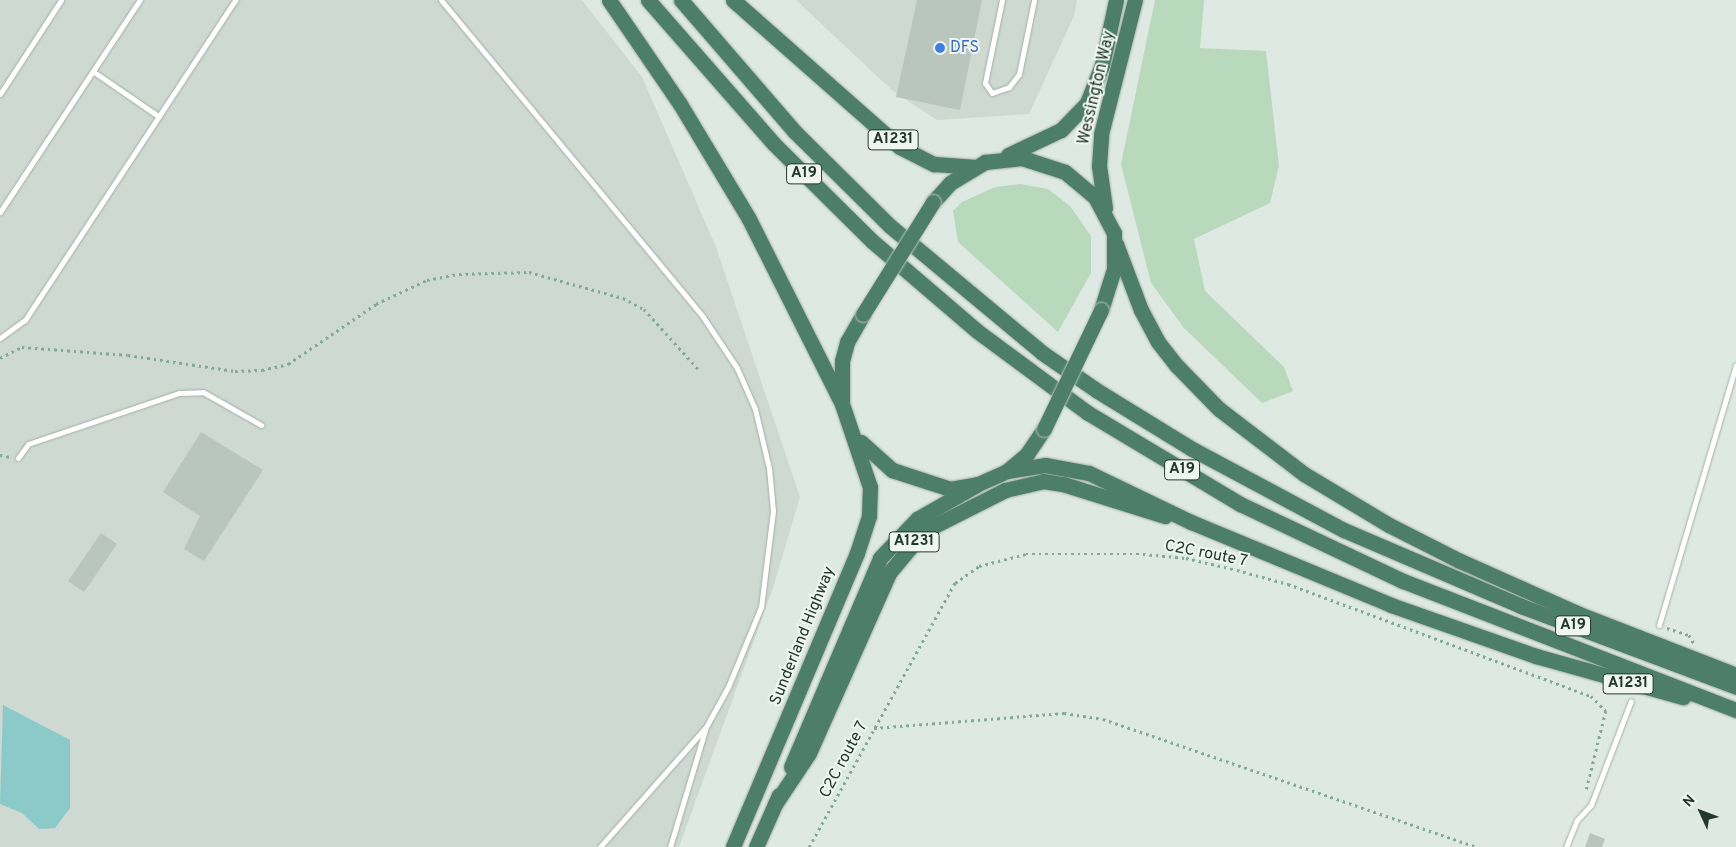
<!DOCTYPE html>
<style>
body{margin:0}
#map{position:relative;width:1736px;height:847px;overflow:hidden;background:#dfe9e3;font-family:Overpass,sans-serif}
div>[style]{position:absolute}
.built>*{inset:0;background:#ced9d1}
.green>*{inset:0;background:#b9d9bc}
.water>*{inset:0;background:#8bcac8}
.building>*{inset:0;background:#b8c6be}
.path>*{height:2.5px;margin-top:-1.25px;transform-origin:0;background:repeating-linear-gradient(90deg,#82aa96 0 2.5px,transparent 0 6.5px)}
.roads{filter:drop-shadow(0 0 1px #a3b0a9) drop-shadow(0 0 1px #a3b0a9)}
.service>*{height:5px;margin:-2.5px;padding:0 2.5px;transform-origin:2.5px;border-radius:2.5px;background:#fff}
.trunk>*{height:15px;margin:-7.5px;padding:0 7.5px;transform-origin:7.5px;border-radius:7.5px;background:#4c7e69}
.bridges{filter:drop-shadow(0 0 1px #bdc3c0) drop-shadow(0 0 1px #bdc3c0)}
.trunk-bridge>*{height:15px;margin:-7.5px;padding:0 7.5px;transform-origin:7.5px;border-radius:7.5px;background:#4c7e69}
.dots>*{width:14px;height:14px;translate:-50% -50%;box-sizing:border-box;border:2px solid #eff6f1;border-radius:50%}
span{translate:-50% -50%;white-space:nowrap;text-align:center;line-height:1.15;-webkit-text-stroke:4px #eff6f1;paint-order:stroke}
.shield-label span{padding:1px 4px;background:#eff6f1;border:1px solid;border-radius:4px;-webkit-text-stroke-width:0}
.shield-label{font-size:15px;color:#22382d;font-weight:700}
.shop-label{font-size:16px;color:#366cbe}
.left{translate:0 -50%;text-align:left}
.street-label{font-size:16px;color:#22382d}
.north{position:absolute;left:1676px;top:787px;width:50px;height:50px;-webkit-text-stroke:4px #eff6f1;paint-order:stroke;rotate:313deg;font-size:14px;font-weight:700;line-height:20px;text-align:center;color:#22382d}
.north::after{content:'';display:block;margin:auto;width:18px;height:22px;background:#22382d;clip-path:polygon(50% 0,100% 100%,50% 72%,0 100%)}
</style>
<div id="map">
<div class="built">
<i style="clip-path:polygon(0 0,582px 0,642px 77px,716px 247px,800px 497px,773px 588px,679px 847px,0 847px)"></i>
<i style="clip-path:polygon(796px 0,1077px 0,1074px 16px,1029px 114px,937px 120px,894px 92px)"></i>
</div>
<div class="green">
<i style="clip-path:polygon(1155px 0,1204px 0,1200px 48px,1266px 51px,1279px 166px,1270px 203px,1194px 239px,1205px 291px,1284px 367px,1293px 391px,1262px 403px,1184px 328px,1151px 283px,1121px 164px)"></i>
<i style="clip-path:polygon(1020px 184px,1048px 189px,1070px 206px,1091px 236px,1091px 273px,1058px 332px,958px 242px,953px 211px,962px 202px,995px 187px)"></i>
</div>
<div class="water">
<i style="clip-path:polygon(3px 705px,70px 740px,70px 808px,55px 828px,39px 829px,22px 813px,0 804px)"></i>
</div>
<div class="building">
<i style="clip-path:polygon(917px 0,982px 0,960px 110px,896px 97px)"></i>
<i style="clip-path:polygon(201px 432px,263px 470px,204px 561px,184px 549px,200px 516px,163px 492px)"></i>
<i style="clip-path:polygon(101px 533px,117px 544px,84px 592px,68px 581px)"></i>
<i style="clip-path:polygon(1590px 833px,1605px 839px,1602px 847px,1585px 847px)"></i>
</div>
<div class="path">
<i style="left:0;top:358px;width:25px;rotate:-27deg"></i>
<i style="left:22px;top:347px;width:106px;rotate:4.3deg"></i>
<i style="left:128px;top:355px;width:108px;rotate:8.5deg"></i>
<i style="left:235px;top:371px;width:27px;rotate:-2deg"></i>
<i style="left:262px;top:370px;width:27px;rotate:-13deg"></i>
<i style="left:288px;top:364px;width:107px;rotate:-34.3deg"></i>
<i style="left:376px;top:304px;width:56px;rotate:-25.2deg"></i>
<i style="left:427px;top:280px;width:33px;rotate:-11deg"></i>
<i style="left:459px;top:274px;width:70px;rotate:-1.6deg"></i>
<i style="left:529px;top:272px;width:98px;rotate:15.5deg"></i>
<i style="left:623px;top:298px;width:24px;rotate:28deg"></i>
<i style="left:644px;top:309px;width:81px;rotate:48deg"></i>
<i style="left:0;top:455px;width:11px;rotate:10deg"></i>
<i style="left:1667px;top:628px;width:23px;rotate:18deg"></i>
<i style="left:1689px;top:635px;width:12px;rotate:59deg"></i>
<i style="left:874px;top:728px;width:191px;rotate:-4.5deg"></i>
<i style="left:1064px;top:713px;width:39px;rotate:9deg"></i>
<i style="left:1103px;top:719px;width:395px;rotate:18.9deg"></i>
<i style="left:809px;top:847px;width:302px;rotate:-61.1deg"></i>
<i style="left:955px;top:583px;width:29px;rotate:-35deg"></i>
<i style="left:979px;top:566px;width:49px;rotate:-14.3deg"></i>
<i style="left:1026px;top:554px;width:117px"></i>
<i style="left:1143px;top:554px;width:43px;rotate:5.3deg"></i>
<i style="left:1186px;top:558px;width:52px;rotate:13.2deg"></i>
<i style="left:1237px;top:570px;width:53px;rotate:15.4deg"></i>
<i style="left:1288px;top:584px;width:323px;rotate:20.3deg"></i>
<i style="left:1591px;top:696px;width:21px;rotate:45deg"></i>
<i style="left:1606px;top:711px;width:83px;rotate:103.9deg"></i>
</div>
<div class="roads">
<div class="service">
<i style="left:441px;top:0;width:411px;rotate:50.4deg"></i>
<i style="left:703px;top:317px;width:61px;rotate:56.3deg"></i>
<i style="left:737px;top:368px;width:45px;rotate:66.3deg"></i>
<i style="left:755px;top:409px;width:61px;rotate:76.7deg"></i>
<i style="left:769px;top:468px;width:43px;rotate:84.7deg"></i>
<i style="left:773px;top:511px;width:97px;rotate:97.1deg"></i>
<i style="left:761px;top:607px;width:87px;rotate:112.4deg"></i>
<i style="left:728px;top:687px;width:46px;rotate:118.8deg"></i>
<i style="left:706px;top:727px;width:160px;rotate:131.5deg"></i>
<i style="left:1002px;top:0;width:85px;rotate:101.6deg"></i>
<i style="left:985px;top:83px;width:12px;rotate:55deg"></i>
<i style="left:992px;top:93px;width:18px;rotate:-19deg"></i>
<i style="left:1009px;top:87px;width:16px;rotate:-52deg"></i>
<i style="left:1019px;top:74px;width:76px;rotate:-78.5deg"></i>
<i style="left:94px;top:72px;width:78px;rotate:34.5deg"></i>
<i style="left:0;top:94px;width:112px;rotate:-57deg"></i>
<i style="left:0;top:212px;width:254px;rotate:-56.6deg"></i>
<i style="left:0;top:338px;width:31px;rotate:-36deg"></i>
<i style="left:25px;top:320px;width:383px;rotate:-56.7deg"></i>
<i style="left:18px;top:458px;width:17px;rotate:-54deg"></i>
<i style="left:28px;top:444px;width:159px;rotate:-18.7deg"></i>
<i style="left:179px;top:393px;width:24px;rotate:-2deg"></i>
<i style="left:203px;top:392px;width:67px;rotate:29.6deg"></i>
<i style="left:1659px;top:625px;width:271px;rotate:-73.5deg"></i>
<i style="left:670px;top:847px;width:122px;rotate:-73.3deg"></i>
<i style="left:1566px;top:847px;width:29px;rotate:-68deg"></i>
<i style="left:1577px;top:820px;width:21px;rotate:-47deg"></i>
<i style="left:1591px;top:805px;width:111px;rotate:-69deg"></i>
</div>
<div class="trunk">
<i style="left:609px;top:0;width:126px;rotate:55.7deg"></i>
<i style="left:680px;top:104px;width:134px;rotate:59deg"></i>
<i style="left:749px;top:219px;width:207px;rotate:63.3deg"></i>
<i style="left:842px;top:404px;width:88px;rotate:71.4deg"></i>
<i style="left:870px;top:487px;width:29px;rotate:92deg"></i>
<i style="left:869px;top:516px;width:39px;rotate:108deg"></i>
<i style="left:857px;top:553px;width:319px;rotate:112.9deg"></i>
<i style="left:648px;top:0;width:191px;rotate:48.8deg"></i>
<i style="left:774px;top:144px;width:138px;rotate:44.7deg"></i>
<i style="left:872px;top:241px;width:138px;rotate:40.6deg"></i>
<i style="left:977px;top:331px;width:138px;rotate:36.5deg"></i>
<i style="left:1088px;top:413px;width:177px;rotate:30.9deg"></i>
<i style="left:1240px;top:504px;width:180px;rotate:25.3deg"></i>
<i style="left:1403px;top:581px;width:357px;rotate:21.2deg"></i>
<i style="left:681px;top:0;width:173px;rotate:49.2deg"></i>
<i style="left:794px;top:131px;width:135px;rotate:44.7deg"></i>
<i style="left:890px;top:226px;width:197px;rotate:39.8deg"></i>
<i style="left:1041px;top:352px;width:67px;rotate:34.6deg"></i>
<i style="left:1096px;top:390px;width:113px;rotate:31.6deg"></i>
<i style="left:1192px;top:449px;width:172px;rotate:28.1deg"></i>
<i style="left:1344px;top:530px;width:193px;rotate:23.2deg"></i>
<i style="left:1521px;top:606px;width:230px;rotate:20.6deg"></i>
<i style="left:733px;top:0;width:222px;rotate:41.4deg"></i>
<i style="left:900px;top:147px;width:38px;rotate:27deg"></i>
<i style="left:934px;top:164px;width:39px;rotate:4deg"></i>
<i style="left:1008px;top:155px;width:59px;rotate:-25.3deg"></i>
<i style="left:1061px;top:130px;width:37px;rotate:-46deg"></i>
<i style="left:1087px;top:103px;width:41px;rotate:-68.5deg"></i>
<i style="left:1102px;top:65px;width:66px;rotate:-77.8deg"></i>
<i style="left:933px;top:202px;width:25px;rotate:-48deg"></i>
<i style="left:950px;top:183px;width:41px;rotate:-31deg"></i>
<i style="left:985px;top:162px;width:37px;rotate:-6deg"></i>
<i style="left:1022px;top:158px;width:45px;rotate:18deg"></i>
<i style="left:1065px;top:172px;width:39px;rotate:40deg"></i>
<i style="left:1095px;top:197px;width:41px;rotate:62.2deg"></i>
<i style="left:1114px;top:233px;width:36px;rotate:90deg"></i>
<i style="left:1114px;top:269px;width:43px;rotate:107.6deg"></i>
<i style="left:1105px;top:208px;width:42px;rotate:-98.1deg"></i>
<i style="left:1099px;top:166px;width:32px;rotate:-86deg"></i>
<i style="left:1101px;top:134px;width:138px;rotate:-75.8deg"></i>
<i style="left:1116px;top:244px;width:71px;rotate:69.3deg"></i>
<i style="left:1141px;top:310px;width:36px;rotate:62deg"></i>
<i style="left:1158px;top:342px;width:31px;rotate:52deg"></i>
<i style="left:1177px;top:366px;width:60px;rotate:45.7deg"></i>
<i style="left:1219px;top:409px;width:107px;rotate:37.4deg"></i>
<i style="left:1304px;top:474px;width:99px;rotate:31deg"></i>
<i style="left:1389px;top:525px;width:80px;rotate:26.9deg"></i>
<i style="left:1460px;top:561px;width:130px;rotate:24deg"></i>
<i style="left:1579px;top:614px;width:168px;rotate:21.2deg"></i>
<i style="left:842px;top:400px;width:39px;rotate:-90deg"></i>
<i style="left:842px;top:361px;width:20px;rotate:-75deg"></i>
<i style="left:847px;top:342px;width:32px;rotate:-60deg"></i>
<i style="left:861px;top:442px;width:42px;rotate:42.1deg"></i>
<i style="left:892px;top:470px;width:61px;rotate:18.1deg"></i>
<i style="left:950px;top:489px;width:28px;rotate:-10deg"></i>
<i style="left:978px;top:484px;width:32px;rotate:-24deg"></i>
<i style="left:1007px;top:471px;width:26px;rotate:-40deg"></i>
<i style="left:1027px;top:454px;width:30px;rotate:-56deg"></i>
<i style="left:1007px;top:471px;width:38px;rotate:-9deg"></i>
<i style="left:1045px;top:465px;width:45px;rotate:10.3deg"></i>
<i style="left:1089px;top:473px;width:113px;rotate:25.7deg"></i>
<i style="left:1191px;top:522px;width:217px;rotate:22.5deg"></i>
<i style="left:1391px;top:605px;width:154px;rotate:19.4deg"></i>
<i style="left:1536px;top:656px;width:153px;rotate:15.6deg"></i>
<i style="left:791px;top:767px;width:227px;rotate:-66.9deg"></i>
<i style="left:880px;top:558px;width:54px;rotate:-46.5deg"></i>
<i style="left:917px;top:519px;width:70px;rotate:-29.8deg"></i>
<i style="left:775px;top:804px;width:61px;rotate:-56.3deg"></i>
<i style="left:809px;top:753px;width:197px;rotate:-66deg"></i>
<i style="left:889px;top:573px;width:55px;rotate:-50.2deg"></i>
<i style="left:924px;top:531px;width:91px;rotate:-26.8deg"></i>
<i style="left:1005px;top:490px;width:39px;rotate:-13deg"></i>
<i style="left:1043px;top:481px;width:20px;rotate:9deg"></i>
<i style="left:1063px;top:484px;width:107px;rotate:17.4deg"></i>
<i style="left:756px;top:847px;width:57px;rotate:-66.1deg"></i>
</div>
</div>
<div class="bridges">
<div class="trunk-bridge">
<i style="left:863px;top:314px;width:132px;rotate:-58deg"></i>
<i style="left:1044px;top:429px;width:132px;rotate:-64.4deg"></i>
</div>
</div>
<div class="dots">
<i style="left:940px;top:48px;background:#3f7fe0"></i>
</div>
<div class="shield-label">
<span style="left:893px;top:140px">A1231</span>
<span style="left:804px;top:174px">A19</span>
<span style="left:1182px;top:470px">A19</span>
<span style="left:914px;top:542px">A1231</span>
<span style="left:1573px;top:626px">A19</span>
<span style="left:1628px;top:684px">A1231</span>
</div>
<div class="shop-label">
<span class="left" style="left:950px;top:48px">DFS</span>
</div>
<div class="street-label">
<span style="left:1097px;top:88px;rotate:-77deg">Wessington Way</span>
<span style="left:1206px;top:554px;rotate:11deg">C2C route 7</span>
<span style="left:803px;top:636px;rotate:-68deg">Sunderland Highway</span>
<span style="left:844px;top:760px;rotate:-62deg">C2C route 7</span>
</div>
<div class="north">N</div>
</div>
